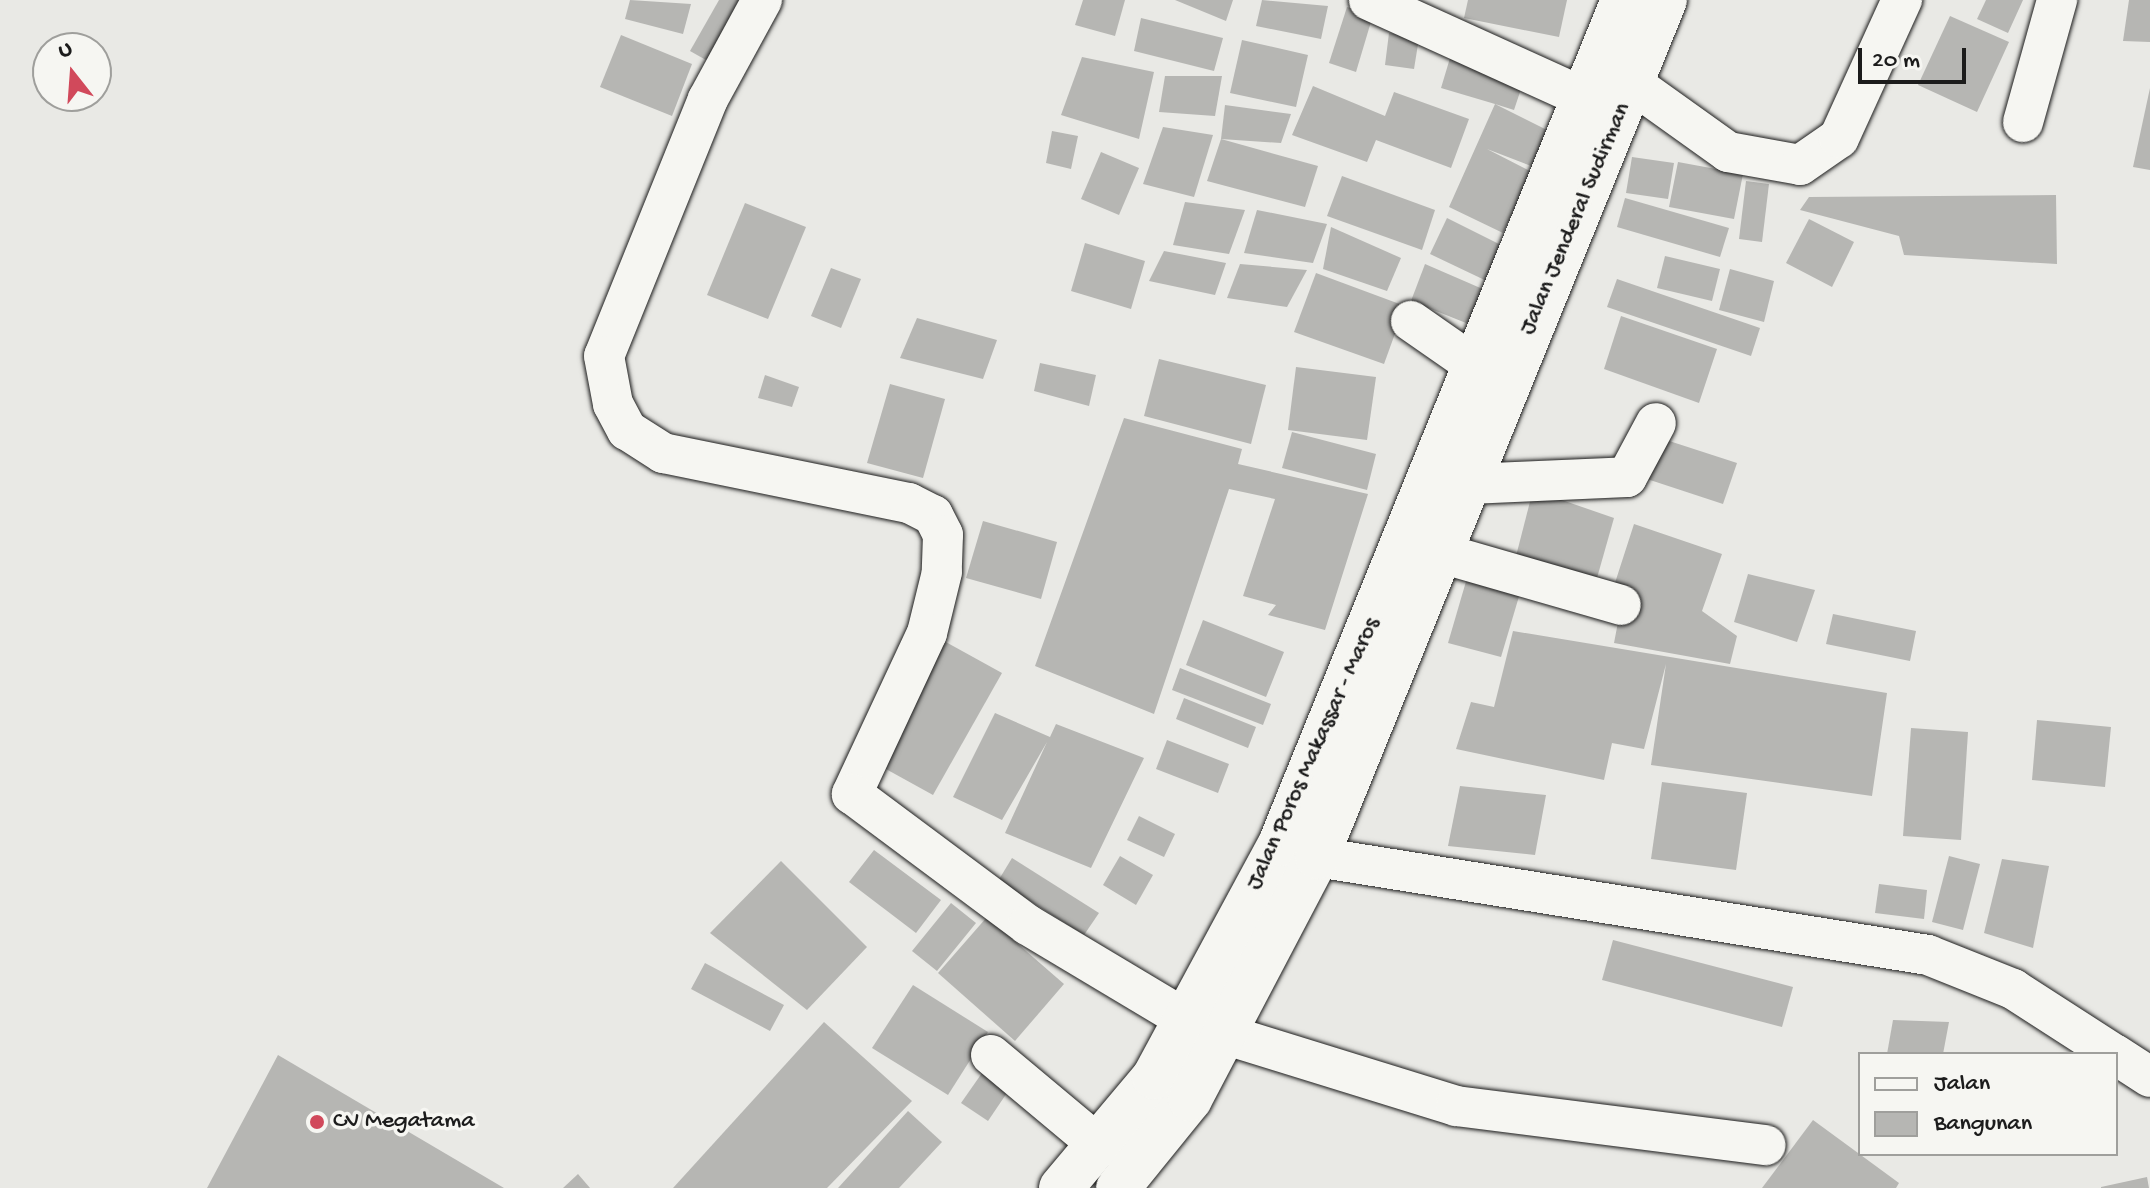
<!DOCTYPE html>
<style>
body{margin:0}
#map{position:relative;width:2150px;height:1188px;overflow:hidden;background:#e9e9e5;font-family:"Gochi Hand",sans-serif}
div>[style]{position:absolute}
.building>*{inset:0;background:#b6b6b3}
.roads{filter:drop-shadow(0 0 2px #1c1c1c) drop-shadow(0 0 2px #1c1c1c)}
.minor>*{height:40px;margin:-20px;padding:0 20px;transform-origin:20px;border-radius:20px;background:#f6f6f2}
.highway>*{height:44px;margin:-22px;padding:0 22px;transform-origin:22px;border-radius:22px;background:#f6f6f2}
.dots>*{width:22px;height:22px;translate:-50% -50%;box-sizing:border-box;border:4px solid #f6f6f2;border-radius:50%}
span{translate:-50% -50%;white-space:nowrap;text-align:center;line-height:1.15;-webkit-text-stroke:7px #f6f6f2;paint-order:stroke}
.street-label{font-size:24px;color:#1c1c1c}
.poi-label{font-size:24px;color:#1c1c1c}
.left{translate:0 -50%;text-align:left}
.legend{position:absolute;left:1858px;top:1052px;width:260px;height:104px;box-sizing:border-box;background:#f6f6f2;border:2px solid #9f9f9c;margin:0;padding:10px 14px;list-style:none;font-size:24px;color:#1c1c1c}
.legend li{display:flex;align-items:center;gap:16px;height:40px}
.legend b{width:40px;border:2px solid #9f9f9c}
.north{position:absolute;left:32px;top:32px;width:80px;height:80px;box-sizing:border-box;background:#f6f6f2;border:2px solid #9f9f9c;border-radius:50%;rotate:343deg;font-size:22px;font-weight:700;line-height:32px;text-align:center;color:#1c1c1c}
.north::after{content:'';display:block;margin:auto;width:28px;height:36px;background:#d1495b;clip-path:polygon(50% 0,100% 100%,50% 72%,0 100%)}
.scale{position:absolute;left:1858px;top:48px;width:108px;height:36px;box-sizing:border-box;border:4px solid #1c1c1c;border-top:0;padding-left:10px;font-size:24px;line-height:28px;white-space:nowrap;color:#1c1c1c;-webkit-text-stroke:6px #f6f6f2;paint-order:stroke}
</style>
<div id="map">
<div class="building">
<i style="clip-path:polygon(630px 0,691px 4px,683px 34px,625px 19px)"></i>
<i style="clip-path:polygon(719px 0,771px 0,729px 73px,690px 51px)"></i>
<i style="clip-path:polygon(1083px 0,1125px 0,1115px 36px,1075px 25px)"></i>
<i style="clip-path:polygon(1175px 0,1233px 0,1226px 21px)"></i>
<i style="clip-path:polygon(1262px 0,1328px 6px,1321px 39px,1256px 26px)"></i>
<i style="clip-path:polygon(1468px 0,1567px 0,1559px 37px,1464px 18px)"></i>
<i style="clip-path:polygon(1986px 0,2023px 0,2008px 33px,1977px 19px)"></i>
<i style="clip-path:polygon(2129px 0,2150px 0,2150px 42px,2123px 41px)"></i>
<i style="clip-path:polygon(1347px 7px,1373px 15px,1356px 72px,1329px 63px)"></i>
<i style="clip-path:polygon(1950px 16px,2009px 42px,1977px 112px,1918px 85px)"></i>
<i style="clip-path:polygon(1141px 18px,1223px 38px,1214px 71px,1134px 51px)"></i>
<i style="clip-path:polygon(1389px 33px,1419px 38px,1414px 69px,1385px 65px)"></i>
<i style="clip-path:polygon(621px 35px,692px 64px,672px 116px,600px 87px)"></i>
<i style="clip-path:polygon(1242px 40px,1308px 55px,1296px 107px,1230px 93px)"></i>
<i style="clip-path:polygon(1082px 57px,1154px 72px,1139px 139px,1061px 115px)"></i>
<i style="clip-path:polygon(1450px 58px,1524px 80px,1514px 110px,1495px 104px,1553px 133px,1536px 168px,1487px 149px,1532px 172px,1503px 233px,1449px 207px,1495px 104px,1441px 88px)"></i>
<i style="clip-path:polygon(1165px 76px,1222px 76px,1215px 116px,1159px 112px)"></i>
<i style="clip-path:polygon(1313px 86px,1385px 116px,1394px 92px,1469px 119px,1451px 168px,1376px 140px,1367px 162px,1292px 135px)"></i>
<i style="clip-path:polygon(2150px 88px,2150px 170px,2133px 167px)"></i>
<i style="clip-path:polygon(1225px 105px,1291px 114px,1281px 143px,1221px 139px)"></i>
<i style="clip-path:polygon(1163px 127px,1213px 135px,1194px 197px,1143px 184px)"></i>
<i style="clip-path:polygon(1052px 131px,1078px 136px,1071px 169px,1046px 163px)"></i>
<i style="clip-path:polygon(1221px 139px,1318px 166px,1305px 207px,1207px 181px)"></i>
<i style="clip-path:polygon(1101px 152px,1139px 168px,1119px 215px,1081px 199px)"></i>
<i style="clip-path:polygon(1632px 157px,1674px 163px,1668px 199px,1626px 193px)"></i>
<i style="clip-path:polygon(1678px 162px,1743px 174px,1734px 219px,1669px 207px)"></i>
<i style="clip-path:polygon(1342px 176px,1435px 210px,1422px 250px,1327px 216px)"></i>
<i style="clip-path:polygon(1746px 181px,1769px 184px,1762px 242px,1739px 239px)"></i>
<i style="clip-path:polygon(2056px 195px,2057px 264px,1904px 255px,1899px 236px,1800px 210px,1809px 197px)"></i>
<i style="clip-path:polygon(1625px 198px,1729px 228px,1720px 257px,1617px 227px)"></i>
<i style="clip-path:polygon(1185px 202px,1245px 210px,1229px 254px,1173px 245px)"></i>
<i style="clip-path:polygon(745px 203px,806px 227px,768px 319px,707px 295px)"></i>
<i style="clip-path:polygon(1257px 210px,1327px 224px,1313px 263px,1244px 253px)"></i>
<i style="clip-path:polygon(1447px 218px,1507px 248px,1493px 284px,1430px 254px)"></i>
<i style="clip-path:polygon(1809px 219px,1854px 242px,1832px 287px,1786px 263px)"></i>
<i style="clip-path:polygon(1331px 227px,1401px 258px,1387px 291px,1323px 269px)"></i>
<i style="clip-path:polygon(1085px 243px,1145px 261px,1131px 309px,1071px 291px)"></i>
<i style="clip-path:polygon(1164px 251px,1226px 263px,1215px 295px,1149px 281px)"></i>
<i style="clip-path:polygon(1665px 256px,1720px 269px,1712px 301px,1657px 288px)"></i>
<i style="clip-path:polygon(1240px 264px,1307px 270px,1287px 307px,1227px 298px)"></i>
<i style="clip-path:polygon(1425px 264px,1485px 290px,1471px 325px,1411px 301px)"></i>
<i style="clip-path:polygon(831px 268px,861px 279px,841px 328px,811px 316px)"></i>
<i style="clip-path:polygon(1730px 269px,1774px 281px,1764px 322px,1719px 310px)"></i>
<i style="clip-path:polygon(1316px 273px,1405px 306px,1384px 364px,1294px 332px)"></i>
<i style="clip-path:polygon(1617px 279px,1760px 328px,1751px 356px,1607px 307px)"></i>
<i style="clip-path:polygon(1621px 316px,1717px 349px,1699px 403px,1604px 369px)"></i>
<i style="clip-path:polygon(917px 318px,997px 340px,983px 379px,900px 358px)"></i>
<i style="clip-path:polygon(1159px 359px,1266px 385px,1251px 444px,1144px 416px)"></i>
<i style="clip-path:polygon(1040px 363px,1096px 375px,1089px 406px,1034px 391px)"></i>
<i style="clip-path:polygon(1296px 367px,1376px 377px,1367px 440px,1288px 430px)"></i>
<i style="clip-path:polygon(765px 375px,799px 387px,792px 407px,758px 398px)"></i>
<i style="clip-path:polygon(890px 384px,945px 399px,923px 478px,867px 463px)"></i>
<i style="clip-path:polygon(1124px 418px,1242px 449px,1238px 464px,1368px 494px,1325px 630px,1268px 615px,1276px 605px,1243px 596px,1275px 499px,1229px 489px,1154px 714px,1035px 666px)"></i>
<i style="clip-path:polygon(1292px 432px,1376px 454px,1367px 490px,1282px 468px)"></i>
<i style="clip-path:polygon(1660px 438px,1737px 463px,1723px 504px,1647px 479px)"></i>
<i style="clip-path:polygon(1533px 490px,1614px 518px,1595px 585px,1515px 560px)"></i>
<i style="clip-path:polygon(983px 521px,1057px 542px,1041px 599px,966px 578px)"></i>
<i style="clip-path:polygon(1634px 524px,1722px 554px,1702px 611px,1737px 636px,1730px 664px,1614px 643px,1624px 591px,1613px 589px)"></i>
<i style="clip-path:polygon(1748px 574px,1815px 590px,1797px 642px,1734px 622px)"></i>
<i style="clip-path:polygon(1467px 578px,1520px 593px,1501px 657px,1448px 643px)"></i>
<i style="clip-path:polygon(1833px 614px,1916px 631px,1910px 661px,1826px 644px)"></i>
<i style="clip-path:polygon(1203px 620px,1284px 652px,1266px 697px,1186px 665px)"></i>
<i style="clip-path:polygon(1513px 631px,1887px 693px,1872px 796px,1651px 765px,1666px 664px,1644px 749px,1612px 743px,1604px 780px,1456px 749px,1471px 702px,1494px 707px)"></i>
<i style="clip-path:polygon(944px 641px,1002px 673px,933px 795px,875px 763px)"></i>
<i style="clip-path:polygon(1180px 668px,1271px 704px,1263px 725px,1172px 690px)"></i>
<i style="clip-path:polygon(1184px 698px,1256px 727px,1248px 748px,1176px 719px)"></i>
<i style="clip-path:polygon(995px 713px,1050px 737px,1056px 724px,1144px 758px,1091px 868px,1005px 833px,1047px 742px,1002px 820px,953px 797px)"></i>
<i style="clip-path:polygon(2037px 720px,2111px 727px,2105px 787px,2032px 780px)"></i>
<i style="clip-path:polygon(1911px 728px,1968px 732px,1961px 840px,1903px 836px)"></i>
<i style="clip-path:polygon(1167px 740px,1229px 764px,1218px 793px,1156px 769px)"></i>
<i style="clip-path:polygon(1662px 782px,1747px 793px,1736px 870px,1651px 859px)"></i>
<i style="clip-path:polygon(1460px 786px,1546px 795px,1535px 855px,1448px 846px)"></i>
<i style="clip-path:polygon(1139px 816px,1175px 834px,1164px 857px,1127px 840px)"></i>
<i style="clip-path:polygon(874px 850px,941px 900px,916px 933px,849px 882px)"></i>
<i style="clip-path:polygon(1120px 856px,1153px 875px,1136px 905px,1103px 885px)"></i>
<i style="clip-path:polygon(1949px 856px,1980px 864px,1963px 930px,1932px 922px)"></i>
<i style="clip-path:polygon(1012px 858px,1099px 913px,1084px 935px,998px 881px)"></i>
<i style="clip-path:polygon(2002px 859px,2049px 866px,2033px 948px,1984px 933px)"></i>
<i style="clip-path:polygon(781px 861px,867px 947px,807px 1010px,710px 933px)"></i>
<i style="clip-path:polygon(1879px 884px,1927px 890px,1924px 919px,1875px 913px)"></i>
<i style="clip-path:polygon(951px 903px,976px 923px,937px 971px,912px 951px)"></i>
<i style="clip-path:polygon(987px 917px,1064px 984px,1015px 1041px,938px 973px)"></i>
<i style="clip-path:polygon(1613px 940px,1793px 987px,1782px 1027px,1602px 980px)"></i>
<i style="clip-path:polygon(705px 963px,784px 1005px,770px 1031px,691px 989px)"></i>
<i style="clip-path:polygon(913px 985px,988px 1032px,948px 1095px,872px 1048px)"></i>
<i style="clip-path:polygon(1893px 1020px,1949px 1022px,1943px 1054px,1887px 1054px)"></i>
<i style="clip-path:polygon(824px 1022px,912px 1101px,827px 1188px,673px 1188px)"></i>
<i style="clip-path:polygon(278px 1055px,504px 1188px,207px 1188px)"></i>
<i style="clip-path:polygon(989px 1063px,1015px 1081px,988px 1121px,961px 1103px)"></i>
<i style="clip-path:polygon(908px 1111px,942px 1142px,899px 1188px,838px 1188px)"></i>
<i style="clip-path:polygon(1813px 1120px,1899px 1183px,1896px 1188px,1762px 1188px)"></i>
<i style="clip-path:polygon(578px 1174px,590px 1188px,563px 1188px)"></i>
<i style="clip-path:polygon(2147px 1177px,2149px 1188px,2101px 1188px,2101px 1187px)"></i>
</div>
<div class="roads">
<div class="minor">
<i style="left:762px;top:0;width:113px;rotate:118.6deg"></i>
<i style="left:708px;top:99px;width:277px;rotate:112deg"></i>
<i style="left:604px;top:356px;width:49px;rotate:79.4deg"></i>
<i style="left:613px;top:404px;width:30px;rotate:62deg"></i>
<i style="left:627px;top:430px;width:43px;rotate:32.6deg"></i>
<i style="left:663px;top:453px;width:251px;rotate:11.5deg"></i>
<i style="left:909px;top:503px;width:27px;rotate:27deg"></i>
<i style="left:933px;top:515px;width:22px;rotate:63deg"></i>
<i style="left:943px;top:535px;width:37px;rotate:92deg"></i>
<i style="left:942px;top:572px;width:63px;rotate:103.8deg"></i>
<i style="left:927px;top:633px;width:178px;rotate:115deg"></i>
<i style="left:852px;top:794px;width:219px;rotate:36.7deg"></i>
<i style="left:1028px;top:925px;width:185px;rotate:30.9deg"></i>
<i style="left:1369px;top:0;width:237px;rotate:24.4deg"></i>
<i style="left:1633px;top:84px;width:117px;rotate:35.6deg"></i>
<i style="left:1728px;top:152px;width:73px;rotate:10.2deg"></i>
<i style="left:1800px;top:165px;width:47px;rotate:-34.7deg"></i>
<i style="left:1839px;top:138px;width:152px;rotate:-65.5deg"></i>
<i style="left:2023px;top:122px;width:127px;rotate:-74.4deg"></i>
<i style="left:1411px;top:321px;width:80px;rotate:34.9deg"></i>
<i style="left:1469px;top:484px;width:158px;rotate:-2.5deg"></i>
<i style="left:1627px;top:477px;width:61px;rotate:-61.8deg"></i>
<i style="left:1441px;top:553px;width:187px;rotate:16.1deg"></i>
<i style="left:1317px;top:857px;width:619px;rotate:9.11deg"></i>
<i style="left:1928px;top:955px;width:92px;rotate:21.8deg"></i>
<i style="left:2013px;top:989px;width:120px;rotate:32.8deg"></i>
<i style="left:1227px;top:1035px;width:240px;rotate:17.2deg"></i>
<i style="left:1456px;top:1106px;width:312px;rotate:7.2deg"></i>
<i style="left:991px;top:1055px;width:143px;rotate:39.9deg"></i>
<i style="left:2116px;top:1055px;width:40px;rotate:32.9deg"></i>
</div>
<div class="highway">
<i style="left:1061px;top:1188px;width:145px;rotate:-50deg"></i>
<i style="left:1154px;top:1077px;width:265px;rotate:-61.6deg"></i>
<i style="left:1280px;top:844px;width:911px;rotate:-67.88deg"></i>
<i style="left:1118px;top:1188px;width:114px;rotate:-51deg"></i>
<i style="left:1190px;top:1099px;width:273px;rotate:-62.3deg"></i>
<i style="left:1317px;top:857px;width:925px;rotate:-67.9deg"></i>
</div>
</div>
<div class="dots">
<i style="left:317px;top:1122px;background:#d1495b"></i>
</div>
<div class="street-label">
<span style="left:1576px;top:219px;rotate:-67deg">Jalan Jenderal Sudirman</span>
<span style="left:1314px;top:754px;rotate:-66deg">Jalan Poros Makassar - Maros</span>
</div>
<div class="poi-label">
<span class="left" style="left:333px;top:1122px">CV Megatama</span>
</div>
<ul class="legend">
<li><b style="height:10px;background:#f6f6f2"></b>Jalan</li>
<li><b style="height:22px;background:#b6b6b3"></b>Bangunan</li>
</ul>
<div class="north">U</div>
<div class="scale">20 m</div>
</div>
